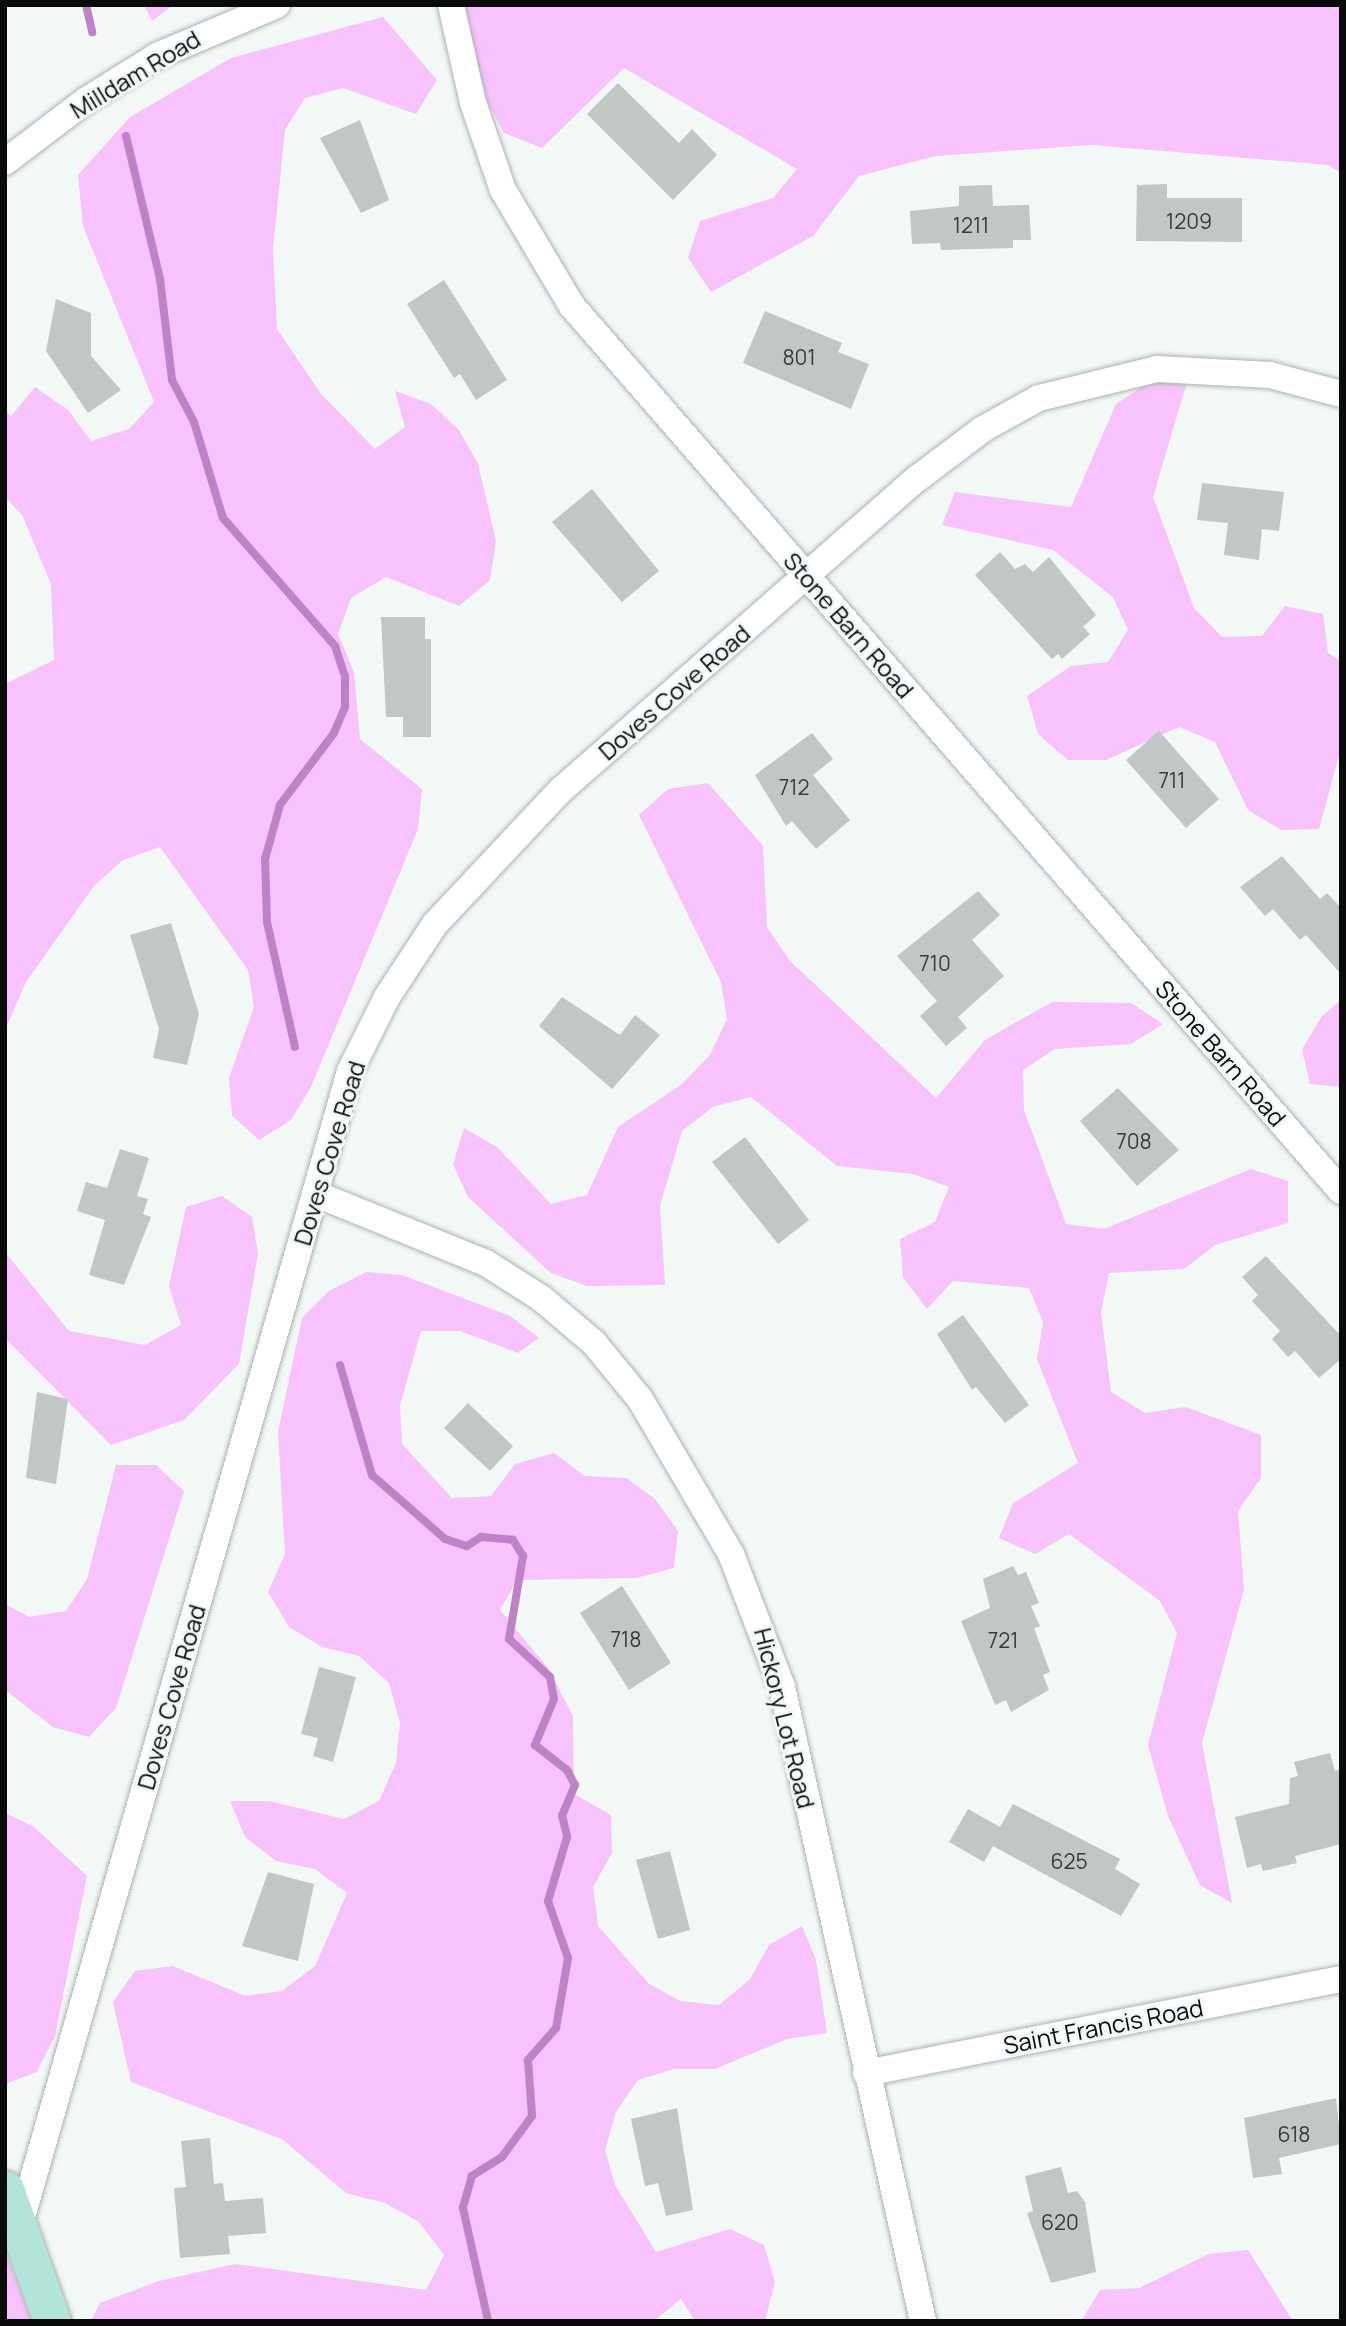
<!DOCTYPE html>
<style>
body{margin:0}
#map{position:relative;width:1346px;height:2326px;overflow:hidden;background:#f2f8f6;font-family:Manrope,sans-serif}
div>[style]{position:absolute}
.green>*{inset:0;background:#f7c2fd}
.stream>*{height:8px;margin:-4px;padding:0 4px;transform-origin:4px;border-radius:4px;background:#bf82c6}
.building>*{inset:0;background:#c1c7c5}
.roads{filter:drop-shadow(0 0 2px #acb2b0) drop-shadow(0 0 2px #acb2b0)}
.street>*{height:26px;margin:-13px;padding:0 13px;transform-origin:13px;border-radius:13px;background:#fff}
.secondary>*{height:37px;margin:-18.5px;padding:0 18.5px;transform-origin:18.5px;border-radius:18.5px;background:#b2e4d9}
span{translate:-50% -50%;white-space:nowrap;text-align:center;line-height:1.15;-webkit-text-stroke:6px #f2f8f6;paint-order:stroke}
.number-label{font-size:21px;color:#383b3a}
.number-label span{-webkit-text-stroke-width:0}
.street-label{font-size:24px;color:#0a0c0b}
.frame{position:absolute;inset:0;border:7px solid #0a0c0b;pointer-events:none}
</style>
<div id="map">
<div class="green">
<i style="clip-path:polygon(144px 5px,173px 5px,152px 21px)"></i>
<i style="clip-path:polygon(463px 5px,1341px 5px,1341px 173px,1328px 165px,1092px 145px,936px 156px,859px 176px,813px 236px,711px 292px,688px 258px,700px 221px,773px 198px,797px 169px,624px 68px,542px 148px,504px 133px,467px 65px)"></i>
<i style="clip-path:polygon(383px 17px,437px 80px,416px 114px,343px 88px,305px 98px,285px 130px,273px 249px,277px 329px,321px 394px,375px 449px,405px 427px,395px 391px,431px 404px,459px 430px,478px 464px,496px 541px,490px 580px,459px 606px,386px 577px,351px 598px,338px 634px,354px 672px,360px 739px,422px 789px,418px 829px,311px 1087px,291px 1120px,259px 1140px,232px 1116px,229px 1078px,254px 1007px,248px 970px,160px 847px,123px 860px,94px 886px,26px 982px,5px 1030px,5px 684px,54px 660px,51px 584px,22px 515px,5px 497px,5px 411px,11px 416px,35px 387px,68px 410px,91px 441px,129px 429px,154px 402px,83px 226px,78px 175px,130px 117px,231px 58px)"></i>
<i style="clip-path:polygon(1149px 382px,1187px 382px,1153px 497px,1194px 608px,1222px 637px,1262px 636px,1285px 606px,1323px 614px,1328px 653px,1341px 661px,1341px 748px,1319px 829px,1281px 830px,1248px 810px,1215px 742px,1179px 727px,1106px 760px,1068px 760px,1038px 734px,1027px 696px,1071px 666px,1108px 662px,1128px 630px,1113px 597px,1053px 550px,942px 525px,955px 492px,1071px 507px,1116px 404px)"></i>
<i style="clip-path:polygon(708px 783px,763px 846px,767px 927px,790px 961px,936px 1098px,985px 1040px,1052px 1002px,1131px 1003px,1163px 1024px,1131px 1044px,1055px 1049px,1023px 1070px,1024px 1110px,1066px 1224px,1104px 1229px,1251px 1169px,1288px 1181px,1288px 1223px,1215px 1245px,1184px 1269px,1109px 1273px,1101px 1312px,1111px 1392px,1145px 1413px,1186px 1407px,1261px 1435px,1261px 1478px,1238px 1511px,1244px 1590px,1202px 1743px,1232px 1903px,1200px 1885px,1168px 1816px,1148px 1745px,1177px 1633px,1160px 1601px,1069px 1534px,1035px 1554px,999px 1538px,1013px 1503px,1078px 1463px,1037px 1359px,1043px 1322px,1029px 1288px,953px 1281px,927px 1309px,903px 1277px,900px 1239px,935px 1222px,949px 1187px,913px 1174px,837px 1166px,751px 1097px,713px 1107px,682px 1131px,660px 1206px,665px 1285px,587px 1286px,551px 1273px,468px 1197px,453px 1164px,464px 1128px,497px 1147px,551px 1204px,587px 1195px,618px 1127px,682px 1084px,710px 1055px,727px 1019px,721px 982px,639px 815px,668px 789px)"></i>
<i style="clip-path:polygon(1341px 1000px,1341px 1087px,1310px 1084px,1302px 1049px,1322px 1016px)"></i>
<i style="clip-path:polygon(222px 1196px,252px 1217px,258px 1254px,239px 1364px,184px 1420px,111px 1445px,5px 1338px,5px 1252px,69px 1331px,145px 1345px,181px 1325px,169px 1286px,186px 1207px)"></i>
<i style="clip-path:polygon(366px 1272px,402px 1275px,510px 1316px,539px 1338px,518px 1353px,460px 1331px,421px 1331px,400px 1405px,402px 1444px,452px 1498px,491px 1496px,515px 1464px,554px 1453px,585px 1476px,626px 1478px,655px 1499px,678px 1531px,674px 1568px,636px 1578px,517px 1580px,500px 1610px,548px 1668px,573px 1716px,574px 1794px,611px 1815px,612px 1853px,593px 1887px,598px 1926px,648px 1983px,680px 2001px,719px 2005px,750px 1979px,769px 1945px,802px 1926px,816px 1960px,827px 2033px,787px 2039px,715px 2069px,674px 2069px,638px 2080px,616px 2112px,605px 2150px,615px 2185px,656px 2252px,730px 2229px,764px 2245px,775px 2282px,765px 2321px,695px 2321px,681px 2299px,654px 2321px,91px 2321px,100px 2303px,159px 2281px,235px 2264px,426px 2290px,444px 2255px,419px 2222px,385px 2203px,346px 2193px,282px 2139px,131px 2082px,113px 2002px,135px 1971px,173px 1966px,245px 1996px,282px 1991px,315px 1966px,347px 1893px,315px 1869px,276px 1861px,245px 1837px,230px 1801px,269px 1801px,344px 1819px,379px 1801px,396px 1763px,400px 1723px,389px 1683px,359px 1656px,322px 1647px,289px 1627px,268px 1592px,285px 1554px,278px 1432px,302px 1318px,329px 1291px)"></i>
<i style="clip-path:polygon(116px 1465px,156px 1465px,184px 1491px,116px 1708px,89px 1737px,53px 1727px,5px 1690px,5px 1604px,29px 1617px,66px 1611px,87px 1579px)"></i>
<i style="clip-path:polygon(5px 1813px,34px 1827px,87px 1876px,55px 2036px,37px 2072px,5px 2084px)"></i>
<i style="clip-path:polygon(5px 2250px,32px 2321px,5px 2321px)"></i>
<i style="clip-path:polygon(1248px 2250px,1293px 2321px,1081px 2321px,1100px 2290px,1139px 2288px,1209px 2254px)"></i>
</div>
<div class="stream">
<i style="left:86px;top:5px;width:28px;rotate:77deg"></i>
<i style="left:126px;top:136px;width:147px;rotate:76.6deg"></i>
<i style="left:160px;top:279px;width:102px;rotate:83.2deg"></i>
<i style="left:172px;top:380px;width:47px;rotate:62.4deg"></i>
<i style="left:194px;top:422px;width:100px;rotate:73.2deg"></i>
<i style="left:223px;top:518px;width:170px;rotate:48.8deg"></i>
<i style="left:335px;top:646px;width:32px;rotate:72deg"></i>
<i style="left:345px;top:676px;width:31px;rotate:90deg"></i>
<i style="left:345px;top:707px;width:28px;rotate:113deg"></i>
<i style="left:334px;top:733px;width:90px;rotate:126.9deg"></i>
<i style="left:280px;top:805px;width:56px;rotate:105.5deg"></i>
<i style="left:265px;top:859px;width:63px;rotate:88.2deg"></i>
<i style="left:267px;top:922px;width:128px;rotate:77.4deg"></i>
<i style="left:340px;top:1365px;width:115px;rotate:73.8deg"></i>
<i style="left:372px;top:1475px;width:97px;rotate:41.2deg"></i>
<i style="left:445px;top:1539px;width:23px;rotate:18deg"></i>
<i style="left:467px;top:1546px;width:17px;rotate:-33deg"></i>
<i style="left:481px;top:1537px;width:32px;rotate:5deg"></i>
<i style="left:513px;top:1540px;width:19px;rotate:58deg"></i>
<i style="left:523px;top:1556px;width:84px;rotate:99.6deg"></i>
<i style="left:509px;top:1639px;width:56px;rotate:42.8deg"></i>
<i style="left:550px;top:1677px;width:22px;rotate:80deg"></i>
<i style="left:554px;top:1699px;width:50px;rotate:112.4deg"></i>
<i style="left:535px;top:1745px;width:41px;rotate:38deg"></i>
<i style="left:567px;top:1770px;width:17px;rotate:62deg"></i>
<i style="left:575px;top:1785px;width:33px;rotate:113deg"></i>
<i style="left:562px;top:1815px;width:23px;rotate:77deg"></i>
<i style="left:567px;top:1837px;width:67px;rotate:106.5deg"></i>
<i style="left:548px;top:1901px;width:60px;rotate:70.7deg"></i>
<i style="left:568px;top:1958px;width:71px;rotate:99.7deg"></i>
<i style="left:556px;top:2028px;width:43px;rotate:131.2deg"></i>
<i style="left:528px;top:2060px;width:56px;rotate:85.9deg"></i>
<i style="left:532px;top:2116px;width:51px;rotate:126.2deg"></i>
<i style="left:502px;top:2157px;width:36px;rotate:148deg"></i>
<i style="left:472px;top:2176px;width:33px;rotate:106deg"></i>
<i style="left:463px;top:2208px;width:116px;rotate:77.5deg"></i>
</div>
<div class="building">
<i style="clip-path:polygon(618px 83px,679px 143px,692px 129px,717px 155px,673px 200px,587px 114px)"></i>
<i style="clip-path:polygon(360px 120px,389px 200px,361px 213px,320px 138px)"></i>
<i style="clip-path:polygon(1167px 184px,1167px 198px,1242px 198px,1242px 242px,1136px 241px,1137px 185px)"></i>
<i style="clip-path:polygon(992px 185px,993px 206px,1029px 205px,1031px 240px,1013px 240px,1013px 248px,941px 250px,940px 243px,912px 244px,910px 211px,959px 206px,959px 186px)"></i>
<i style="clip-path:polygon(444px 280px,507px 380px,476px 400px,460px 374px,454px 378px,407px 304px)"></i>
<i style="clip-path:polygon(56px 299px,91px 313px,91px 356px,121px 390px,88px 413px,46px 351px)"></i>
<i style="clip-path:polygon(765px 311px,842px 343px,838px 352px,869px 364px,851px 409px,743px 363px)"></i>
<i style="clip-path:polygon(1202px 483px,1284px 492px,1279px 531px,1262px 529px,1259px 560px,1224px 555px,1228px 523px,1197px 520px)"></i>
<i style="clip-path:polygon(592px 489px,659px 571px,622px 602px,552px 522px)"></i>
<i style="clip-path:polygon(1000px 552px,1015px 569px,1025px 564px,1033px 572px,1049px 557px,1096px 615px,1083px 627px,1090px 634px,1062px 659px,1058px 654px,1052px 659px,975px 575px)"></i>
<i style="clip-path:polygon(381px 617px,425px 617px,425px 639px,431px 639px,431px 737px,403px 737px,403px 717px,386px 717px)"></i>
<i style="clip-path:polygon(1159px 731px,1219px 799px,1186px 828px,1126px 760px)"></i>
<i style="clip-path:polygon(812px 733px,833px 759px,813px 775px,850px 820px,816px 849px,792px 821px,786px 826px,755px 775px)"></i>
<i style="clip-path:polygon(1282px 856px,1320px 899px,1327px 893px,1341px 908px,1341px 974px,1306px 935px,1300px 940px,1273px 909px,1265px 916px,1240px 887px)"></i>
<i style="clip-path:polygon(978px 891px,1000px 915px,972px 940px,1004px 976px,958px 1017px,967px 1028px,946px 1046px,920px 1016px,937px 1001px,897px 956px)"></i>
<i style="clip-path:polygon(171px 923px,199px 1014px,187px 1065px,153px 1058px,159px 1029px,130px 935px)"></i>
<i style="clip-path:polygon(562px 997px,620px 1035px,635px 1015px,660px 1035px,612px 1089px,539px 1026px)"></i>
<i style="clip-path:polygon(1118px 1088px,1179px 1150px,1137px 1186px,1080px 1121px)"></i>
<i style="clip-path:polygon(745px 1137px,809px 1220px,778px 1244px,712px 1162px)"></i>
<i style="clip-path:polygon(120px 1149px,149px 1158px,137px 1196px,148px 1199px,143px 1214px,151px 1217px,124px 1285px,89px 1275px,105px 1220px,77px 1211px,86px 1182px,107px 1188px)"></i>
<i style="clip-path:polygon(1266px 1256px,1341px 1336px,1341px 1359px,1319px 1378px,1295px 1351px,1288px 1357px,1272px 1339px,1280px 1331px,1252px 1301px,1258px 1295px,1242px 1277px)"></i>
<i style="clip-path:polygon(963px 1315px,1029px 1405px,1005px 1423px,976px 1387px,972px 1390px,937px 1334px)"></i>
<i style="clip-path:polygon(37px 1392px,68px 1399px,56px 1484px,26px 1478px)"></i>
<i style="clip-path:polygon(468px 1403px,513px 1446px,490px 1471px,444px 1428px)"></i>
<i style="clip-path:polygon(1013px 1566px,1018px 1575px,1026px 1572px,1039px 1603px,1031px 1606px,1040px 1626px,1034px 1628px,1050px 1672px,1043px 1675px,1049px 1690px,1011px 1712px,1006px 1700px,995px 1705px,961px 1621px,990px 1608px,983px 1579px)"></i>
<i style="clip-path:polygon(622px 1586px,671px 1663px,629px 1690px,580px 1613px)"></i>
<i style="clip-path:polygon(319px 1667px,356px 1677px,333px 1762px,313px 1756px,318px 1738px,301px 1734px)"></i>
<i style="clip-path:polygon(1330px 1753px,1335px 1771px,1341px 1769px,1341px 1844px,1295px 1856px,1297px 1863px,1263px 1871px,1261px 1864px,1247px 1868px,1235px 1817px,1289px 1804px,1290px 1778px,1298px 1776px,1294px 1762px)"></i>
<i style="clip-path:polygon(1013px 1804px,1120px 1859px,1115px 1869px,1140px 1884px,1121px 1916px,993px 1846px,984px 1862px,949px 1842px,968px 1809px,1000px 1827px)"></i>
<i style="clip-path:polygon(670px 1851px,690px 1930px,658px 1939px,636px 1860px)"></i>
<i style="clip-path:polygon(268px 1872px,314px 1884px,298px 1961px,242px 1946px)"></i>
<i style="clip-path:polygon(1336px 2098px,1341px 2144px,1279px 2158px,1282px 2174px,1253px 2178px,1244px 2118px)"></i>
<i style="clip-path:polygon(677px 2108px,693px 2210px,666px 2216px,658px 2183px,645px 2186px,631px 2119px)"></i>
<i style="clip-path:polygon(210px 2138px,214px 2184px,223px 2183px,225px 2201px,263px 2198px,266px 2233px,228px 2236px,230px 2254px,180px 2258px,174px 2188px,186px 2187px,181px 2141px)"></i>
<i style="clip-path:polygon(1061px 2167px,1068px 2193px,1077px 2191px,1085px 2202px,1096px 2272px,1051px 2283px,1027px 2213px,1033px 2211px,1025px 2176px)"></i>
</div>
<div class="roads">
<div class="street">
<i style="left:451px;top:5px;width:100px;rotate:77.3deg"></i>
<i style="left:473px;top:103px;width:92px;rotate:71deg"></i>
<i style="left:503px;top:190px;width:135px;rotate:59.3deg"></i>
<i style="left:572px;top:306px;width:1172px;rotate:49.01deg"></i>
<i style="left:5px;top:162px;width:101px;rotate:-37.3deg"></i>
<i style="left:85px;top:101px;width:85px;rotate:-32deg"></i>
<i style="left:157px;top:56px;width:130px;rotate:-23deg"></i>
<i style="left:316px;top:1194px;width:183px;rotate:22.1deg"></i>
<i style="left:486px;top:1263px;width:65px;rotate:32.5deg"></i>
<i style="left:541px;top:1298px;width:70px;rotate:40.3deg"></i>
<i style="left:594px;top:1343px;width:72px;rotate:50.6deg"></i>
<i style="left:640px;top:1399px;width:180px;rotate:59.6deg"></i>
<i style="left:731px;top:1554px;width:142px;rotate:69deg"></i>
<i style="left:782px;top:1687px;width:649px;rotate:77.46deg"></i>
<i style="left:866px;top:2073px;width:484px;rotate:-11.2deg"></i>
<i style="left:20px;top:2224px;width:1199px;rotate:-74.03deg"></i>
<i style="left:350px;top:1071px;width:83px;rotate:-63.4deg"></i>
<i style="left:387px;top:997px;width:87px;rotate:-56.7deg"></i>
<i style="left:435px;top:924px;width:184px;rotate:-46.8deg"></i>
<i style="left:561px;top:790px;width:474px;rotate:-41.2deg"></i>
<i style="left:918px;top:478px;width:81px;rotate:-37deg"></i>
<i style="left:983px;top:429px;width:64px;rotate:-29deg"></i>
<i style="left:1039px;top:398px;width:122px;rotate:-13.8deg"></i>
<i style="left:1157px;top:369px;width:113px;rotate:3deg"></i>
<i style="left:1270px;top:375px;width:73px;rotate:15deg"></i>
</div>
<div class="secondary">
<i style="left:5px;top:2189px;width:140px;rotate:70.4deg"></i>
</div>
</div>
<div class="number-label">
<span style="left:1189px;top:221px">1209</span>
<span style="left:971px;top:225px">1211</span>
<span style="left:799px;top:357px">801</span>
<span style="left:1172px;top:780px">711</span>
<span style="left:794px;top:787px">712</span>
<span style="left:935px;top:963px">710</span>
<span style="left:1134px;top:1141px">708</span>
<span style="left:626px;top:1639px">718</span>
<span style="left:1003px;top:1640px">721</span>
<span style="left:1069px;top:1861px">625</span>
<span style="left:1294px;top:2134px">618</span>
<span style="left:1060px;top:2222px">620</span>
</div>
<div class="street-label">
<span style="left:135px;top:74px;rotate:-31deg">Milldam Road</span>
<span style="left:849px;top:625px;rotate:49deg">Stone Barn Road</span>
<span style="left:674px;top:692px;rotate:-41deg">Doves Cove Road</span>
<span style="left:1221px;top:1053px;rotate:49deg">Stone Barn Road</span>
<span style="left:329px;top:1153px;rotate:-73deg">Doves Cove Road</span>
<span style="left:171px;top:1697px;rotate:-74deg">Doves Cove Road</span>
<span style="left:785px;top:1718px;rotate:76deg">Hickory Lot Road</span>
<span style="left:1103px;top:2026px;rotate:-11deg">Saint Francis Road</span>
</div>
<div class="frame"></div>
</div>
